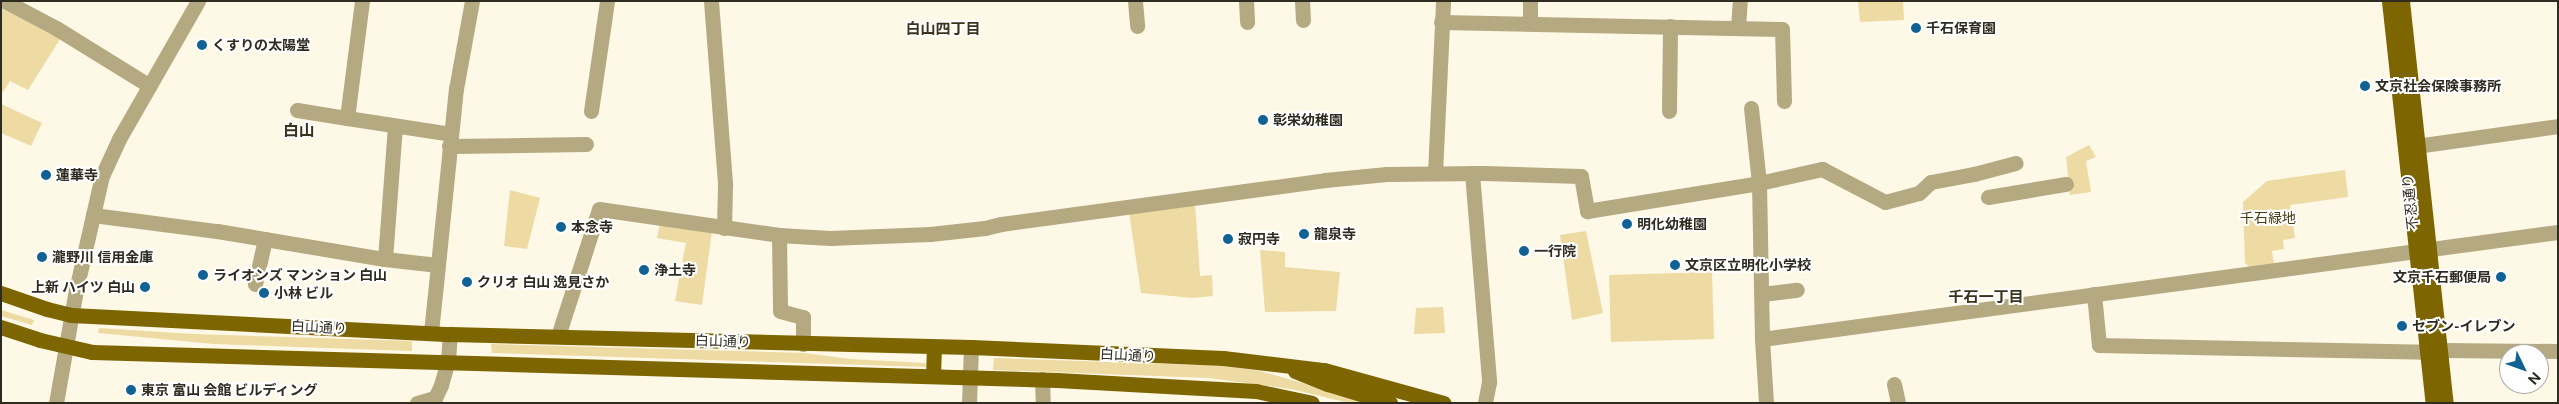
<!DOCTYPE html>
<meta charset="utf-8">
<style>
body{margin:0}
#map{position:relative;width:2559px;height:404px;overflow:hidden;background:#fef8e7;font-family:"Public Sans","Noto Sans JP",sans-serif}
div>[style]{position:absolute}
.green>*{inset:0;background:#eddba3}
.minor>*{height:15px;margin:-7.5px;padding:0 7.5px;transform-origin:7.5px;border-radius:7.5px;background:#b5a981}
.major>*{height:15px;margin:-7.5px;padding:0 7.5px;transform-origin:7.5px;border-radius:7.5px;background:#7d6501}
.dots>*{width:14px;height:14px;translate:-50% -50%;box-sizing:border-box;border:2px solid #fff;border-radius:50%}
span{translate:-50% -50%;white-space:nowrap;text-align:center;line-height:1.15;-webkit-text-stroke:4px #fff;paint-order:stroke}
.poi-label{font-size:14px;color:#2e2b20;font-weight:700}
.left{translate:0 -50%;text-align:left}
.right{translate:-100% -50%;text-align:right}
.street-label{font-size:14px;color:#2e2b20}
.park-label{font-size:14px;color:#463a0f}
.neighbourhood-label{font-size:15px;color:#3b331c;font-weight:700}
.quarter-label{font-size:16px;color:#3b331c;font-weight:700}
.frame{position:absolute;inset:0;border:2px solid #2e2b20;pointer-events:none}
.north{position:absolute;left:2499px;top:344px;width:50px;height:50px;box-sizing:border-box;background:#fff;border:1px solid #abaaa6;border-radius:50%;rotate:132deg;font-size:14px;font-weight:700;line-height:20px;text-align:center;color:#2e2b20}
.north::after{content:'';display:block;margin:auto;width:18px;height:22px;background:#116294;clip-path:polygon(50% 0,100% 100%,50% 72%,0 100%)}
</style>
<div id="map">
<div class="green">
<i style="clip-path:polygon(1858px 1px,1903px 1px,1904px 20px,1860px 22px)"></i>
<i style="clip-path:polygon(1px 4px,62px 36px,28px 90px,10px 81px,1px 95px)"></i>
<i style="clip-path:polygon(1px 104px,42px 123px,31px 146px,1px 133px)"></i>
<i style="clip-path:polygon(2089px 145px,2096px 157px,2086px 161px,2091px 192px,2070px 195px,2066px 157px)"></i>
<i style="clip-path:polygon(2345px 170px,2348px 197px,2290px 205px,2295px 238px,2283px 240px,2284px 249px,2272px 251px,2274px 264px,2252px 269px,2245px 263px,2243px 202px,2267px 181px)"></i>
<i style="clip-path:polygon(510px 190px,540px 198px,527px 249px,504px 246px)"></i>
<i style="clip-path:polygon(1195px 202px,1200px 276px,1212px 275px,1213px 296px,1193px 298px,1141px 293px,1129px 212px)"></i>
<i style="clip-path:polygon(660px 222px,712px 231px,702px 305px,675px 301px,686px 243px,657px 238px)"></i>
<i style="clip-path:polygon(1586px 231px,1603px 313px,1572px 320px,1560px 235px)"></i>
<i style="clip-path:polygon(1260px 250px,1285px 252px,1285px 267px,1340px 272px,1336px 311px,1265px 312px)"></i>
<i style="clip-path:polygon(1712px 272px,1714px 339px,1611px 342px,1609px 275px)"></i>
<i style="clip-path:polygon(1443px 307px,1445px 333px,1414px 334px,1416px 308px)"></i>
<i style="clip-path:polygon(1px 310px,34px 320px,32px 325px,1px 316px)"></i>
<i style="clip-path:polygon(99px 328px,193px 334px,412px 341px,412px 351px,214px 344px,98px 333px)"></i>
<i style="clip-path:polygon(491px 344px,805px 353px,850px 359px,925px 363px,927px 367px,492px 353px)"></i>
<i style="clip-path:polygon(994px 358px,1224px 366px,1260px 371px,1372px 403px,1349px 403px,1291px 389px,1209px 378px,993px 370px)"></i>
</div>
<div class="minor">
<i style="left:5px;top:1px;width:58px;rotate:27.9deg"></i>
<i style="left:56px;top:28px;width:110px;rotate:31.7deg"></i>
<i style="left:362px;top:1px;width:118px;rotate:97.3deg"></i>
<i style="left:347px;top:118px;width:105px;rotate:8.7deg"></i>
<i style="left:711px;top:1px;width:185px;rotate:85.6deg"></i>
<i style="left:725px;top:185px;width:43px;rotate:91.3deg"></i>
<i style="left:1135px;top:1px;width:25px;rotate:85deg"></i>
<i style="left:1246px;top:1px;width:21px;rotate:87deg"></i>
<i style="left:1302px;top:1px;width:19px;rotate:87deg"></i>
<i style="left:1441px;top:22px;width:341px;rotate:1.2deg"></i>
<i style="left:1782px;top:29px;width:72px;rotate:88.4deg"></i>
<i style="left:1530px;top:23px;width:22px;rotate:-90deg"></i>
<i style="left:1738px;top:27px;width:26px;rotate:-86deg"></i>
<i style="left:1751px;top:108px;width:75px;rotate:83.9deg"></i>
<i style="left:1759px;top:183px;width:156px;rotate:88.9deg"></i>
<i style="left:1762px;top:339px;width:64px;rotate:86.4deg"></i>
<i style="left:297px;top:110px;width:51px;rotate:9.1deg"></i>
<i style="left:591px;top:111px;width:111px;rotate:-81.7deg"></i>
<i style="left:1669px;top:111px;width:85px;rotate:-89.3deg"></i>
<i style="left:395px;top:126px;width:133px;rotate:94.3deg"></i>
<i style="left:385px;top:259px;width:53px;rotate:6.5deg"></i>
<i style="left:438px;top:265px;width:177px;rotate:-84.2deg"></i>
<i style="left:456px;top:89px;width:89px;rotate:-79.7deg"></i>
<i style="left:449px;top:146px;width:137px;rotate:-0.8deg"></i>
<i style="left:2416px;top:146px;width:143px;rotate:-8deg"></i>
<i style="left:1435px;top:173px;width:172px;rotate:-87.3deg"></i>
<i style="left:1472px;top:173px;width:210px;rotate:85.3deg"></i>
<i style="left:1489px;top:382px;width:21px;rotate:101deg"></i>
<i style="left:1988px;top:197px;width:79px;rotate:-9.5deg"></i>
<i style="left:93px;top:215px;width:125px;rotate:7.4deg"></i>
<i style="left:217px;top:231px;width:170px;rotate:9.5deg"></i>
<i style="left:779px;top:235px;width:76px;rotate:89.2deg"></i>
<i style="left:780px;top:311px;width:24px;rotate:15deg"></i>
<i style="left:803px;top:317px;width:27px;rotate:90deg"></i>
<i style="left:255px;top:284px;width:46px;rotate:-77.5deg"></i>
<i style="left:1762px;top:294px;width:35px;rotate:-7deg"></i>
<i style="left:2094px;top:294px;width:51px;rotate:84.4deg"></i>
<i style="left:2099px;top:345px;width:328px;rotate:1.2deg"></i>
<i style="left:431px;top:332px;width:67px;rotate:-84deg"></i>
<i style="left:558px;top:336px;width:133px;rotate:-72.1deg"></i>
<i style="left:599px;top:209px;width:182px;rotate:8.2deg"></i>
<i style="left:779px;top:235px;width:51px;rotate:3.4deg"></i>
<i style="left:830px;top:238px;width:100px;rotate:-2.3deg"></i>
<i style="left:930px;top:234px;width:55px;rotate:-6.2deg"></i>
<i style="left:985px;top:228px;width:16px;rotate:-14deg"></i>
<i style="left:1001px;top:224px;width:327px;rotate:-7.7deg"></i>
<i style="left:1325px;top:180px;width:62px;rotate:-5.5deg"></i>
<i style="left:1387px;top:174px;width:96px;rotate:-0.6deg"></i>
<i style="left:1483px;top:173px;width:98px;rotate:1.8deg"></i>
<i style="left:1581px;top:176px;width:36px;rotate:80deg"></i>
<i style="left:1587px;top:211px;width:174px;rotate:-9.2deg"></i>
<i style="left:1759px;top:183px;width:65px;rotate:-12.5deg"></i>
<i style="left:1822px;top:169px;width:71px;rotate:27.6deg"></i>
<i style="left:1885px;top:202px;width:35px;rotate:-15deg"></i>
<i style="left:1919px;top:193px;width:16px;rotate:-43deg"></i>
<i style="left:1931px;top:182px;width:44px;rotate:-10.5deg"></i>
<i style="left:1974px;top:174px;width:43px;rotate:-14.7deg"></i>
<i style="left:1762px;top:339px;width:803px;rotate:-7.66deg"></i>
<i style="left:2440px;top:350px;width:118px;rotate:0.5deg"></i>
<i style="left:1042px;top:379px;width:24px;rotate:88deg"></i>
<i style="left:1894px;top:384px;width:19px;rotate:78deg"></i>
<i style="left:56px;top:403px;width:115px;rotate:-80deg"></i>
<i style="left:76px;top:290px;width:117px;rotate:-77.2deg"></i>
<i style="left:102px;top:176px;width:41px;rotate:-65.3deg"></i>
<i style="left:119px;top:139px;width:159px;rotate:-60.2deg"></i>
<i style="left:417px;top:403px;width:19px;rotate:-16deg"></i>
<i style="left:435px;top:398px;width:14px;rotate:-65deg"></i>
<i style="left:441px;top:385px;width:25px;rotate:-74deg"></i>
<i style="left:448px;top:361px;width:27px;rotate:-86deg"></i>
<i style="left:969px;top:403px;width:56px;rotate:-88deg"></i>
</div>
<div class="major">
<i style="left:2389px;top:1px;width:404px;rotate:83.8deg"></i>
<i style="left:2402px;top:1px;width:404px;rotate:83.8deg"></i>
<i style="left:1px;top:293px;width:49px;rotate:19.2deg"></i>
<i style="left:47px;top:309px;width:25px;rotate:14deg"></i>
<i style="left:71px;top:315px;width:379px;rotate:2.9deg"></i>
<i style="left:450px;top:334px;width:521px;rotate:1.43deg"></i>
<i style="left:971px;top:347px;width:252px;rotate:2.5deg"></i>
<i style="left:1223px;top:358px;width:102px;rotate:6.8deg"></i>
<i style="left:1324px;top:370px;width:124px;rotate:15.4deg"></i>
<i style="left:1px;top:327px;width:41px;rotate:18.4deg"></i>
<i style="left:40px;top:340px;width:53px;rotate:13deg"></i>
<i style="left:92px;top:352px;width:965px;rotate:1.66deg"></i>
<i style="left:1057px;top:380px;width:199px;rotate:3.2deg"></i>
<i style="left:1256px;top:391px;width:57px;rotate:12.1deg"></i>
<i style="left:1295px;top:371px;width:35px;rotate:22deg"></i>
<i style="left:1328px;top:384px;width:65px;rotate:17deg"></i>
<i style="left:933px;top:376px;width:29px;rotate:-88deg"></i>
</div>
<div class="dots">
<i style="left:1916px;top:28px;background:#116294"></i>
<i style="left:202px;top:45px;background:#116294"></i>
<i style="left:2365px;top:86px;background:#116294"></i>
<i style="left:1263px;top:120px;background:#116294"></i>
<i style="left:46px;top:175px;background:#116294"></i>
<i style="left:1627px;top:224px;background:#116294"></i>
<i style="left:561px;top:227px;background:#116294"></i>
<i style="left:1304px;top:234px;background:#116294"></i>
<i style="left:1228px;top:239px;background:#116294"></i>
<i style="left:1524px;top:251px;background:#116294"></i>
<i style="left:42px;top:257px;background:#116294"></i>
<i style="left:1675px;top:265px;background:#116294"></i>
<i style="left:644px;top:270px;background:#116294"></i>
<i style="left:203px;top:275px;background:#116294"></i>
<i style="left:2501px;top:277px;background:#116294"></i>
<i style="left:467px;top:282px;background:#116294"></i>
<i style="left:145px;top:287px;background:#116294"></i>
<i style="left:264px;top:293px;background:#116294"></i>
<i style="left:2402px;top:326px;background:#116294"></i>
<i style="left:131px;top:390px;background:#116294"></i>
</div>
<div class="poi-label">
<span class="left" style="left:1926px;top:28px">千石保育園</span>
<span class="left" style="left:212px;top:45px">くすりの太陽堂</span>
<span class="left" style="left:2375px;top:86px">文京社会保険事務所</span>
<span class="left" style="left:1273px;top:120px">彰栄幼稚園</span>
<span class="left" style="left:56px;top:175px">蓮華寺</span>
<span class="left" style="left:1637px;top:224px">明化幼稚園</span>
<span class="left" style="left:571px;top:227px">本念寺</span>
<span class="left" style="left:1314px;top:234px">龍泉寺</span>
<span class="left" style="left:1238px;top:239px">寂円寺</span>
<span class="left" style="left:1534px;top:251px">一行院</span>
<span class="left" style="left:52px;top:257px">瀧野川 信用金庫</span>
<span class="left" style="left:1685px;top:265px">文京区立明化小学校</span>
<span class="left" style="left:654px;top:270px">浄土寺</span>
<span class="left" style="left:213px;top:275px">ライオンズ マンション 白山</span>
<span class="right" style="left:2491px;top:277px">文京千石郵便局</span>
<span class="left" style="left:477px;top:282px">クリオ 白山 逸見さか</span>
<span class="right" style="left:135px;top:287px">上新 ハイツ 白山</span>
<span class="left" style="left:274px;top:293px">小林 ビル</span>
<span class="left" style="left:2412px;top:326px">セブン-イレブン</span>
<span class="left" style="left:141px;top:390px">東京 富山 会館 ビルディング</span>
</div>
<div class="street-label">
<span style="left:2410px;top:202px;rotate:-96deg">不忍通り</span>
<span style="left:319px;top:327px;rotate:3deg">白山通り</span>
<span style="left:723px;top:341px;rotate:2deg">白山通り</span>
<span style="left:1128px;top:355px;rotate:3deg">白山通り</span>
</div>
<div class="park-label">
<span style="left:2268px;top:218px">千石緑地</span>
</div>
<div class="neighbourhood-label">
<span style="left:943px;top:29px">白山四丁目</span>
<span style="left:1986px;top:297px">千石一丁目</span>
</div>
<div class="quarter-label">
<span style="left:299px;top:131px">白山</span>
</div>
<div class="frame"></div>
<div class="north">N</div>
</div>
